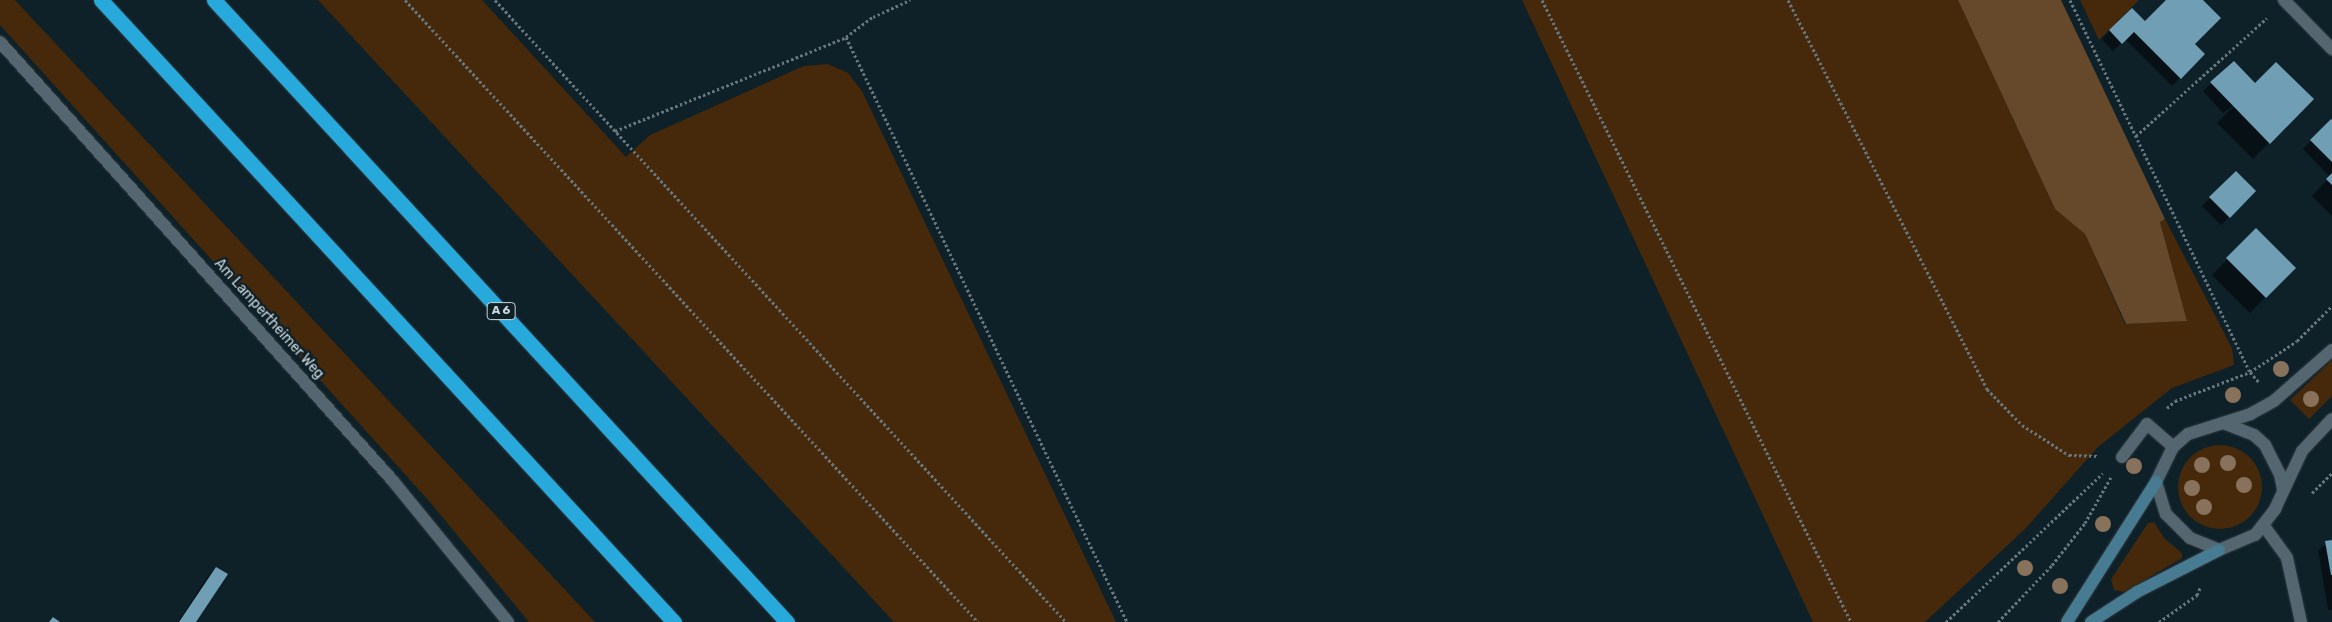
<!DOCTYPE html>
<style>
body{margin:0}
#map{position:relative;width:2332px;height:622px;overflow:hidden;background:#0e2028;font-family:Rubik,sans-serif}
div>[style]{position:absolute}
.green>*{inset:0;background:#45290a}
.round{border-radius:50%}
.forest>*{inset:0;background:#66482a}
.shadow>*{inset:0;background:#0007}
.building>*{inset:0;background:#709fb5}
.path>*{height:3px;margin-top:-1.5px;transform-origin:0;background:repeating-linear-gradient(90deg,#67767d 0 2.5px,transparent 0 5px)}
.roads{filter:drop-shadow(0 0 1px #313b42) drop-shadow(0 0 1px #313b42)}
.service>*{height:12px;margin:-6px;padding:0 6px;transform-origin:6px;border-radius:6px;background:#546771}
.minor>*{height:12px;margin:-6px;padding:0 6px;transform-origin:6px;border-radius:6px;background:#546771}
.tertiary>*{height:12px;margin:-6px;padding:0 6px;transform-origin:6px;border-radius:6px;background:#546771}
.secondary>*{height:12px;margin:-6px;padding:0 6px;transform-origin:6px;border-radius:6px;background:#467b91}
.motorway>*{height:15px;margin:-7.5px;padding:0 7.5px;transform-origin:7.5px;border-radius:7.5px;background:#27a9db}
.trees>*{width:16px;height:16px;margin:-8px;border-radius:50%;background:#88725b}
span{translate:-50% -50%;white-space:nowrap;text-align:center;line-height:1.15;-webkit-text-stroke:5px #0e2028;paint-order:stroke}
.shield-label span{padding:1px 4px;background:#0e2028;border:1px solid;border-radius:4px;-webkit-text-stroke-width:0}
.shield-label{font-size:12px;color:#ccd7dc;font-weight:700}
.street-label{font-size:14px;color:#ccd7dc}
</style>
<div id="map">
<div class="green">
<i style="clip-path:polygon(0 0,15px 0,595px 622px,529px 622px,429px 501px,0 25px)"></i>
<i style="clip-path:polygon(318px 0,482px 0,626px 157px,650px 135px,804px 66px,828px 64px,848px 73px,862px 91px,1116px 622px,894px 622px)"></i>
<i style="clip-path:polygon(1522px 0,1958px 0,2055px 209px,2085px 234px,2125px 324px,2187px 321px,2160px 222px,2165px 219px,2232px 348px,2234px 365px,2172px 388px,2098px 447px,2025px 529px,1925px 622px,1813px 622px)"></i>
<i style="clip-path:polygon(2080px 0,2139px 0,2099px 40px)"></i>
<i style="clip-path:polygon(2332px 360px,2332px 396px,2309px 419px,2290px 400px)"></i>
<i class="round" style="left:2178px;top:445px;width:84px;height:84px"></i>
<i style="clip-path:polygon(2154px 522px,2164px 538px,2182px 553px,2182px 558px,2124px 592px,2114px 590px,2111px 579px,2148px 523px)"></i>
</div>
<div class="forest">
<i style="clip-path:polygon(1958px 0,2061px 0,2165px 219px,2160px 222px,2187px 321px,2126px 324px,2085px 234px,2055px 209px)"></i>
</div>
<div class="shadow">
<i style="clip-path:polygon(2168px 0,2201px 0,2193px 44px,2204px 54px,2172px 86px,2125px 39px,2113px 51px,2102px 39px,2132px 9px,2145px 23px)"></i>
<i style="clip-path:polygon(2234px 63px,2255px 85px,2312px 99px,2253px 159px,2217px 123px,2237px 103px,2223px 113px,2203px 91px)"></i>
<i style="clip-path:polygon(2331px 121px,2332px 122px,2332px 216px,2312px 196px,2330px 177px,2303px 149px)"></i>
<i style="clip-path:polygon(2236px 173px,2254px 191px,2221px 225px,2202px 206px)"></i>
<i style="clip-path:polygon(2256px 230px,2294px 268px,2250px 313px,2212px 275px)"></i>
<i style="clip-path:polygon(2332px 541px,2332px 610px,2328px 610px,2318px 550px)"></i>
<i style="clip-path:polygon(216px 568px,194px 622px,178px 622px,208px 576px)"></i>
</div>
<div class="building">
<i style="clip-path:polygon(2166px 0,2203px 0,2221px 18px,2195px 44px,2205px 54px,2181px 79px,2134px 32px,2122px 44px,2109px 30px,2132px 8px,2145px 21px)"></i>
<i style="clip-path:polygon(2234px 61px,2255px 83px,2276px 62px,2314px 99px,2270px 144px,2210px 82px)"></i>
<i style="clip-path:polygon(2331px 119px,2332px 120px,2332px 162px,2310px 140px)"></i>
<i style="clip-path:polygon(2236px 171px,2256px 191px,2230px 218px,2209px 197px)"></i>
<i style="clip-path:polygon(2332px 173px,2332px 185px,2326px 179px)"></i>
<i style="clip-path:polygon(2256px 228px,2296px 268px,2266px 298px,2226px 258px)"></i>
<i style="clip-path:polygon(2332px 540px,2332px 575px,2331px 575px,2325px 541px)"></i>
<i style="clip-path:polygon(216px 567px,228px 574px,196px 622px,179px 622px)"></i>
<i style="clip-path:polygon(53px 617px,60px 622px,49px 622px)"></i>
</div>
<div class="path">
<i style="left:405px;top:0;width:846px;rotate:47.35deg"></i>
<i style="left:495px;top:0;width:844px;rotate:47.45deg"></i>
<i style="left:1542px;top:0;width:695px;rotate:63.58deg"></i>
<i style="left:1788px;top:0;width:437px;rotate:62.9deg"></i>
<i style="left:1987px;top:389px;width:50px;rotate:45.8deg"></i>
<i style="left:2022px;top:425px;width:56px;rotate:32.6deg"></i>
<i style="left:2069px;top:455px;width:29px;rotate:2deg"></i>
<i style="left:2070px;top:0;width:413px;rotate:64.2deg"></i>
<i style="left:2250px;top:372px;width:13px;rotate:48deg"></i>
<i style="left:846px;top:37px;width:34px;rotate:-37deg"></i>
<i style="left:873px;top:17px;width:41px;rotate:-24.7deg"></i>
<i style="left:615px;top:131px;width:249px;rotate:-22.1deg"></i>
<i style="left:846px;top:37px;width:649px;rotate:64.34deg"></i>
<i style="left:2136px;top:136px;width:176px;rotate:-42deg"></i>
<i style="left:2167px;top:408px;width:11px;rotate:-41deg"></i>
<i style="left:2175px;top:401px;width:80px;rotate:-21.1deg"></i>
<i style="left:2250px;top:372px;width:56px;rotate:-33.4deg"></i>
<i style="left:2297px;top:341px;width:49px;rotate:-45deg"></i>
<i style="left:2312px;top:493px;width:28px;rotate:-45deg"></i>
<i style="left:1946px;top:622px;width:216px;rotate:-43.5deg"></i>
<i style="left:1998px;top:622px;width:79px;rotate:-46.5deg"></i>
<i style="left:2052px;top:565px;width:53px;rotate:-51.8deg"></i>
<i style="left:2085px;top:523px;width:53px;rotate:-60.5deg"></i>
<i style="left:2159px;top:622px;width:47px;rotate:-35.4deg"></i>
<i style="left:2197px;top:595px;width:8px;rotate:-67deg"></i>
</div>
<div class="roads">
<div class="service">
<i style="left:2122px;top:457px;width:41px;rotate:-52.9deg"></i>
<i style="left:2147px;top:424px;width:35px;rotate:41deg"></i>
</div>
<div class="minor">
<i style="left:2284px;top:0;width:69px;rotate:45.6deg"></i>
<i style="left:0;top:42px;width:589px;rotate:48.16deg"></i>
<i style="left:393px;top:481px;width:182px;rotate:50.8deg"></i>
<i style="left:2264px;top:526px;width:39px;rotate:54deg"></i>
<i style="left:2287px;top:558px;width:66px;rotate:77.7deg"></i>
</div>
<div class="tertiary">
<i style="left:2332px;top:350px;width:77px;rotate:138.7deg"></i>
<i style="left:2274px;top:401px;width:26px;rotate:151deg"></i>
<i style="left:2251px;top:414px;width:66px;rotate:162.4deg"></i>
<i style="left:2188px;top:434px;width:20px;rotate:139deg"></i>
<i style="left:2173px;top:447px;width:39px;rotate:116deg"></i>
<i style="left:2156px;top:482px;width:34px;rotate:73deg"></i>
<i style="left:2166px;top:514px;width:34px;rotate:45deg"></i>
<i style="left:2190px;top:538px;width:31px;rotate:22deg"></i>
<i style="left:2219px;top:550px;width:39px;rotate:-23deg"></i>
<i style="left:2255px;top:535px;width:33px;rotate:-52deg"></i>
<i style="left:2275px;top:509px;width:64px;rotate:-65deg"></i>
<i style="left:2302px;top:451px;width:44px;rotate:-46.8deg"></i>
<i style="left:2223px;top:423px;width:33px;rotate:21deg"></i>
<i style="left:2254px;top:435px;width:15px;rotate:42deg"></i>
<i style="left:2265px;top:445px;width:33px;rotate:63deg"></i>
<i style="left:2280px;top:474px;width:16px;rotate:79deg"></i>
</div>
<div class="secondary">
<i style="left:2067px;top:622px;width:166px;rotate:-57.6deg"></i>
<i style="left:2091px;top:622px;width:55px;rotate:-33.1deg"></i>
<i style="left:2137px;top:592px;width:92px;rotate:-27.1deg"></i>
</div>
<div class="motorway">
<i style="left:101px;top:0;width:846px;rotate:47.35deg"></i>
<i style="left:214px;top:0;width:846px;rotate:47.35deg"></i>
</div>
</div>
<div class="trees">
<i style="left:2281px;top:369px"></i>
<i style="left:2233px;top:395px"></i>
<i style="left:2311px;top:399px"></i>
<i style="left:2228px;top:463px"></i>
<i style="left:2202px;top:465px"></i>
<i style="left:2134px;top:466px"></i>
<i style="left:2244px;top:485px"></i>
<i style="left:2192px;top:488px"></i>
<i style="left:2204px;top:507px"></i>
<i style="left:2103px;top:524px"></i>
<i style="left:2025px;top:568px"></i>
<i style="left:2060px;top:586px"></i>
</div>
<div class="shield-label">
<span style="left:501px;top:311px">A 6</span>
</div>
<div class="street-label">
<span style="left:269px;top:319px;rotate:48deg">Am Lampertheimer Weg</span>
</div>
</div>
